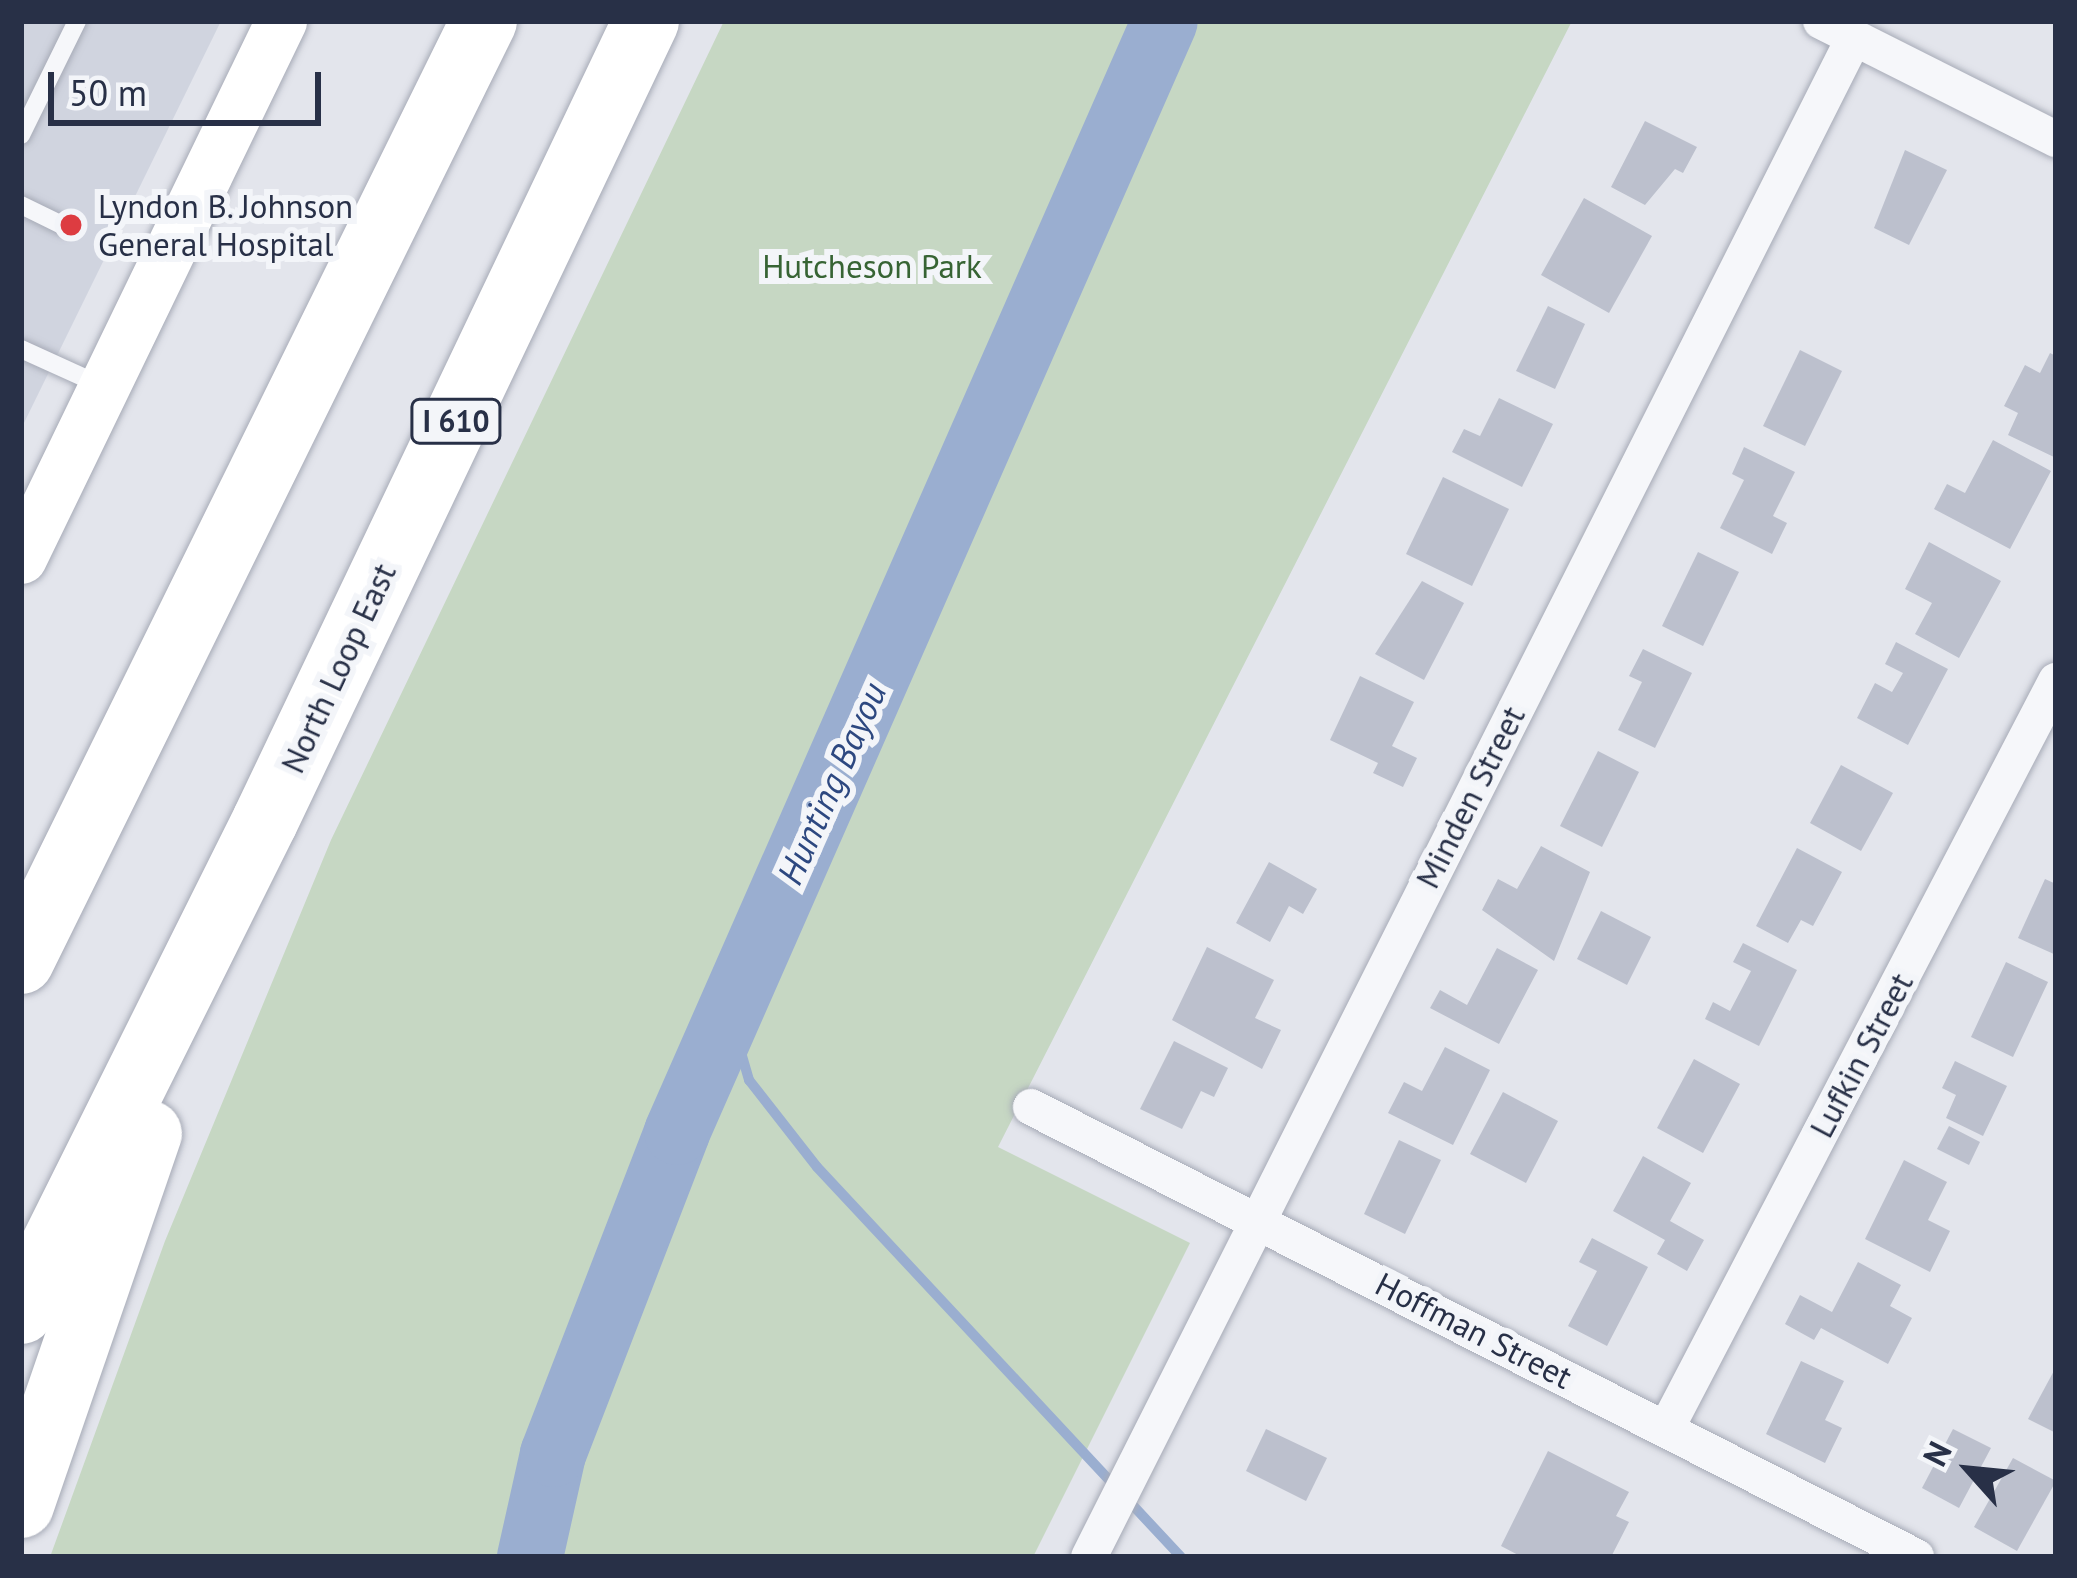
<!DOCTYPE html>
<style>
body{margin:0}
#map{position:relative;width:2077px;height:1578px;overflow:hidden;background:#e3e5ec;font-family:"PT Sans",sans-serif}
div>[style]{position:absolute}
.built>*{inset:0;background:#d0d4df}
.green>*{inset:0;background:#c6d7c3}
.stream>*{height:10px;margin:-5px;padding:0 5px;transform-origin:5px;border-radius:5px;background:#9aaed0}
.river>*{height:66px;margin:-33px;padding:0 33px;transform-origin:33px;border-radius:33px;background:#9aaed0}
.building>*{inset:0;background:#bcc0cd}
.roads{filter:drop-shadow(0 0 3px #a7abb7) drop-shadow(0 0 3px #a7abb7)}
.lane>*{height:18px;margin:-9px;padding:0 9px;transform-origin:9px;border-radius:9px;background:#f6f7fa}
.street>*{height:36px;margin:-18px;padding:0 18px;transform-origin:18px;border-radius:18px;background:#f6f7fa}
.secondary>*{height:51px;margin:-25.5px;padding:0 25.5px;transform-origin:25.5px;border-radius:25.5px;background:#fff}
.highway>*{height:66px;margin:-33px;padding:0 33px;transform-origin:33px;border-radius:33px;background:#fff}
.dots>*{width:33px;height:33px;translate:-50% -50%;box-sizing:border-box;border:6px solid #f3f5f9;border-radius:50%}
span{translate:-50% -50%;white-space:nowrap;text-align:center;line-height:1.15;-webkit-text-stroke:12px #f3f5f9;paint-order:stroke}
.shield-label span{padding:3px 9px;background:#f3f5f9;border:3px solid;border-radius:9px;-webkit-text-stroke-width:0}
.shield-label{font-size:30px;color:#283047;font-weight:700}
.poi-label{font-size:33px;color:#283047}
.left{translate:0 -50%;text-align:left}
.park-label{font-size:33px;color:#376434}
.street-label{font-size:33px;color:#283047}
.water-label{font-size:36px;color:#2d4880;font-style:italic}
.frame{position:absolute;inset:0;border:24px solid #283047;pointer-events:none}
.north{position:absolute;left:1909px;top:1410px;width:120px;height:120px;-webkit-text-stroke:9px #f3f5f9;paint-order:stroke;rotate:297deg;font-size:33px;font-weight:700;line-height:48px;text-align:center;color:#283047}
.north::after{content:'';display:block;margin:auto;width:42px;height:54px;background:#283047;clip-path:polygon(50% 0,100% 100%,50% 72%,0 100%)}
.scale{position:absolute;left:48px;top:72px;width:273px;height:54px;box-sizing:border-box;border:6px solid #283047;border-top:0;padding-left:15px;font-size:36px;line-height:42px;white-space:nowrap;color:#283047;-webkit-text-stroke:9px #f3f5f9;paint-order:stroke}
</style>
<div id="map">
<div class="built">
<i style="clip-path:polygon(21px 21px,221px 21px,21px 429px)"></i>
</div>
<div class="green">
<i style="clip-path:polygon(724px 21px,1572px 21px,998px 1147px,1190px 1243px,1033px 1557px,50px 1557px,165px 1241px,331px 840px)"></i>
</div>
<div class="stream">
<i style="left:731px;top:1018px;width:65px;rotate:73.8deg"></i>
<i style="left:749px;top:1080px;width:110px;rotate:52deg"></i>
<i style="left:817px;top:1167px;width:533px;rotate:46.97deg"></i>
</div>
<div class="river">
<i style="left:530px;top:1557px;width:106px;rotate:-77.4deg"></i>
<i style="left:553px;top:1454px;width:345px;rotate:-68.9deg"></i>
<i style="left:677px;top:1132px;width:1213px;rotate:-66.29deg"></i>
</div>
<div class="building">
<i style="clip-path:polygon(1645px 121px,1697px 147px,1683px 173px,1675px 169px,1645px 205px,1611px 187px)"></i>
<i style="clip-path:polygon(1905px 150px,1947px 170px,1909px 245px,1874px 228px)"></i>
<i style="clip-path:polygon(1584px 198px,1652px 236px,1609px 313px,1541px 275px)"></i>
<i style="clip-path:polygon(1548px 306px,1585px 324px,1555px 389px,1516px 371px)"></i>
<i style="clip-path:polygon(1800px 350px,1842px 371px,1805px 446px,1763px 426px)"></i>
<i style="clip-path:polygon(2050px 353px,2056px 356px,2056px 458px,2008px 435px,2018px 413px,2004px 406px,2025px 365px,2040px 373px)"></i>
<i style="clip-path:polygon(1499px 398px,1553px 424px,1522px 487px,1452px 452px,1464px 429px,1480px 436px)"></i>
<i style="clip-path:polygon(1993px 440px,2051px 471px,2010px 549px,1934px 509px,1947px 484px,1965px 493px)"></i>
<i style="clip-path:polygon(1744px 447px,1795px 472px,1773px 516px,1787px 523px,1772px 554px,1720px 528px,1744px 480px,1732px 474px)"></i>
<i style="clip-path:polygon(1443px 477px,1509px 509px,1472px 586px,1406px 554px)"></i>
<i style="clip-path:polygon(1929px 542px,2001px 581px,1959px 658px,1915px 634px,1932px 603px,1905px 589px)"></i>
<i style="clip-path:polygon(1698px 552px,1739px 572px,1703px 646px,1662px 626px)"></i>
<i style="clip-path:polygon(1422px 581px,1464px 603px,1424px 680px,1375px 654px)"></i>
<i style="clip-path:polygon(1896px 642px,1948px 669px,1908px 745px,1857px 718px,1875px 683px,1892px 692px,1903px 673px,1885px 664px)"></i>
<i style="clip-path:polygon(1643px 649px,1692px 673px,1655px 748px,1618px 730px,1642px 682px,1629px 676px)"></i>
<i style="clip-path:polygon(1360px 676px,1414px 702px,1392px 746px,1417px 758px,1403px 787px,1373px 773px,1378px 763px,1330px 740px)"></i>
<i style="clip-path:polygon(1598px 751px,1639px 772px,1602px 847px,1560px 826px)"></i>
<i style="clip-path:polygon(1841px 765px,1893px 793px,1861px 851px,1810px 823px)"></i>
<i style="clip-path:polygon(1541px 846px,1590px 872px,1554px 961px,1482px 910px,1498px 879px,1517px 889px)"></i>
<i style="clip-path:polygon(1797px 848px,1842px 872px,1813px 926px,1801px 920px,1788px 943px,1756px 926px)"></i>
<i style="clip-path:polygon(1269px 862px,1317px 889px,1303px 914px,1289px 906px,1270px 942px,1236px 923px)"></i>
<i style="clip-path:polygon(2045px 879px,2056px 884px,2056px 955px,2018px 938px)"></i>
<i style="clip-path:polygon(1601px 911px,1651px 937px,1627px 985px,1577px 959px)"></i>
<i style="clip-path:polygon(1743px 943px,1797px 970px,1759px 1046px,1705px 1019px,1713px 1002px,1730px 1011px,1751px 971px,1733px 962px)"></i>
<i style="clip-path:polygon(1207px 947px,1274px 980px,1255px 1018px,1281px 1030px,1262px 1069px,1172px 1020px)"></i>
<i style="clip-path:polygon(1497px 948px,1538px 970px,1499px 1044px,1430px 1008px,1440px 990px,1467px 1005px)"></i>
<i style="clip-path:polygon(2006px 962px,2048px 982px,2013px 1057px,1971px 1037px)"></i>
<i style="clip-path:polygon(1174px 1041px,1228px 1068px,1214px 1097px,1201px 1091px,1182px 1129px,1140px 1109px)"></i>
<i style="clip-path:polygon(1445px 1047px,1490px 1070px,1453px 1145px,1388px 1113px,1404px 1082px,1422px 1091px)"></i>
<i style="clip-path:polygon(1694px 1059px,1740px 1084px,1703px 1153px,1657px 1128px)"></i>
<i style="clip-path:polygon(1955px 1061px,2007px 1086px,1983px 1136px,1946px 1118px,1956px 1095px,1942px 1088px)"></i>
<i style="clip-path:polygon(1503px 1092px,1558px 1121px,1526px 1183px,1470px 1154px)"></i>
<i style="clip-path:polygon(1949px 1126px,1980px 1142px,1969px 1165px,1937px 1149px)"></i>
<i style="clip-path:polygon(1399px 1140px,1441px 1160px,1405px 1234px,1364px 1214px)"></i>
<i style="clip-path:polygon(1643px 1156px,1691px 1183px,1670px 1221px,1704px 1240px,1687px 1271px,1657px 1254px,1665px 1240px,1613px 1211px)"></i>
<i style="clip-path:polygon(1904px 1160px,1947px 1182px,1928px 1220px,1950px 1231px,1930px 1272px,1865px 1239px)"></i>
<i style="clip-path:polygon(1592px 1238px,1648px 1267px,1607px 1346px,1568px 1326px,1597px 1271px,1579px 1262px)"></i>
<i style="clip-path:polygon(1858px 1262px,1901px 1285px,1890px 1306px,1912px 1318px,1888px 1364px,1821px 1328px,1814px 1340px,1785px 1324px,1800px 1295px,1832px 1312px)"></i>
<i style="clip-path:polygon(1801px 1361px,1844px 1381px,1825px 1420px,1842px 1428px,1825px 1463px,1766px 1434px)"></i>
<i style="clip-path:polygon(2056px 1367px,2056px 1433px,2028px 1419px)"></i>
<i style="clip-path:polygon(1266px 1429px,1327px 1458px,1306px 1501px,1246px 1471px)"></i>
<i style="clip-path:polygon(1953px 1429px,1991px 1448px,1959px 1508px,1922px 1488px)"></i>
<i style="clip-path:polygon(1548px 1451px,1629px 1492px,1616px 1516px,1629px 1522px,1611px 1557px,1522px 1557px,1501px 1546px)"></i>
<i style="clip-path:polygon(2013px 1458px,2056px 1481px,2017px 1551px,1974px 1527px)"></i>
</div>
<div class="roads">
<div class="lane">
<i style="left:21px;top:135px;width:127px;rotate:-63.8deg"></i>
<i style="left:21px;top:205px;width:48px;rotate:26deg"></i>
<i style="left:21px;top:349px;width:85px;rotate:24.4deg"></i>
</div>
<div class="street">
<i style="left:1821px;top:21px;width:263px;rotate:26.7deg"></i>
<i style="left:1031px;top:1107px;width:993px;rotate:26.95deg"></i>
<i style="left:1666px;top:1429px;width:844px;rotate:-62.46deg"></i>
<i style="left:1089px;top:1557px;width:1701px;rotate:-63.27deg"></i>
</div>
<div class="secondary">
<i style="left:21px;top:558px;width:597px;rotate:-64.17deg"></i>
</div>
<div class="highway">
<i style="left:21px;top:961px;width:1048px;rotate:-63.78deg"></i>
<i style="left:21px;top:1311px;width:547px;rotate:-63.53deg"></i>
<i style="left:265px;top:821px;width:886px;rotate:-64.53deg"></i>
<i style="left:21px;top:1505px;width:393px;rotate:-71deg"></i>
</div>
</div>
<div class="dots">
<i style="left:71px;top:225px;background:#dd3c41"></i>
</div>
<div class="shield-label">
<span style="left:456px;top:421px">I 610</span>
</div>
<div class="poi-label">
<span class="left" style="left:98px;top:225px">Lyndon B. Johnson<br>General Hospital</span>
</div>
<div class="park-label">
<span style="left:872px;top:266px">Hutcheson Park</span>
</div>
<div class="street-label">
<span style="left:338px;top:668px;rotate:-65deg">North Loop East</span>
<span style="left:1470px;top:797px;rotate:-63deg">Minden Street</span>
<span style="left:1861px;top:1055px;rotate:-62deg">Lufkin Street</span>
<span style="left:1474px;top:1330px;rotate:27deg">Hoffman Street</span>
</div>
<div class="water-label">
<span style="left:831px;top:783px;rotate:-66deg">Hunting Bayou</span>
</div>
<div class="frame"></div>
<div class="north">N</div>
<div class="scale">50 m</div>
</div>
